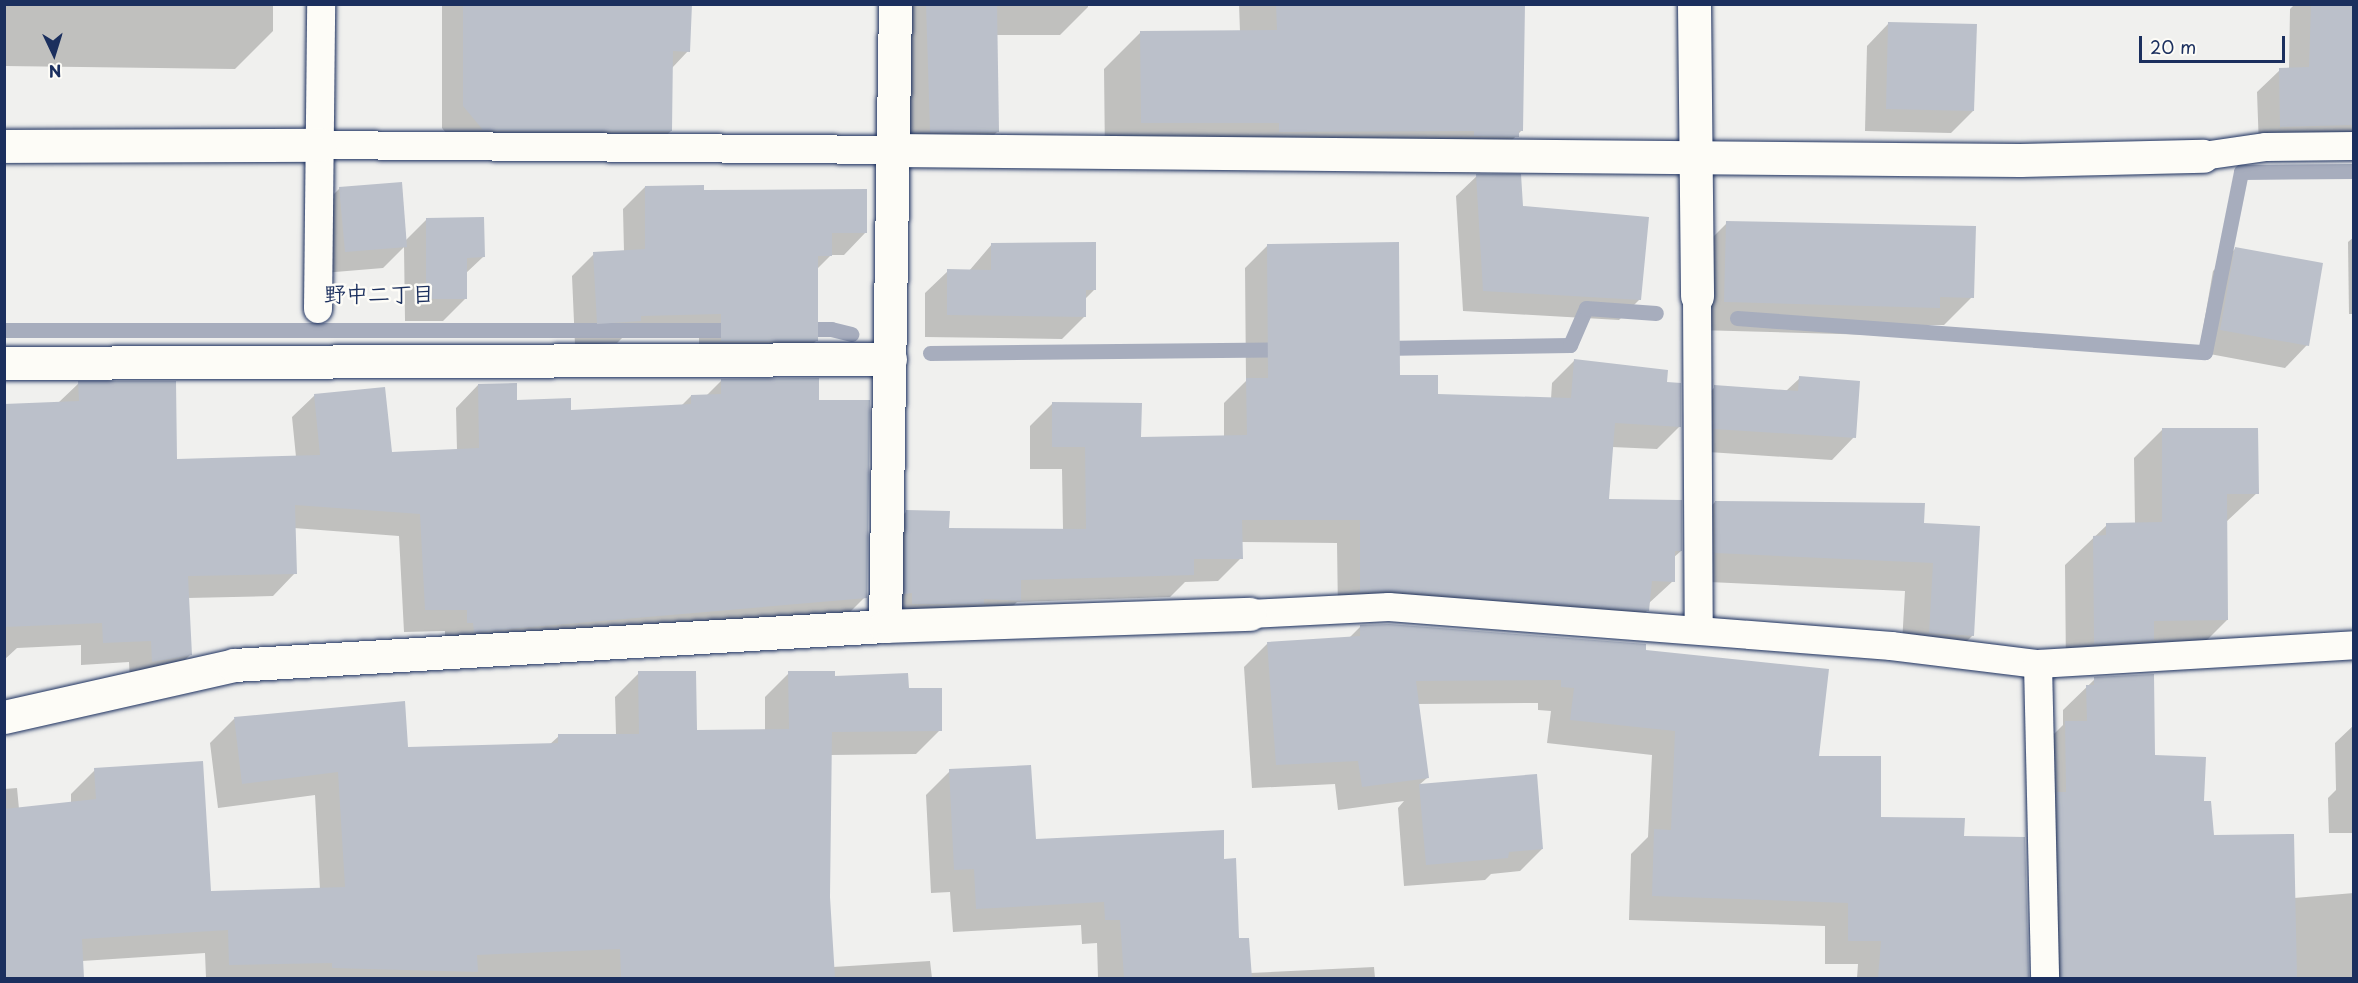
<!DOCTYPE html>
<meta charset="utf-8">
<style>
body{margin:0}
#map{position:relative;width:2358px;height:983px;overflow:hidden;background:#f0f0ee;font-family:"Playpen Sans","Klee One",sans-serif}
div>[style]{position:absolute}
.shadow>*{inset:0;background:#0003}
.stream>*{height:15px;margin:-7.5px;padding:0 7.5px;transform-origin:7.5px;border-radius:7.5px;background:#a7adbd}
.building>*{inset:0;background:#bbc0ca}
.roads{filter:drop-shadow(0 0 2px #1b2f5e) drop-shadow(0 0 2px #1b2f5e)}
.service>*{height:28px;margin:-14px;padding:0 14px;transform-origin:14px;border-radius:14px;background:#fdfcf7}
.minor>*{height:33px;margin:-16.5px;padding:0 16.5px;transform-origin:16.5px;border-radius:16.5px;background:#fdfcf7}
span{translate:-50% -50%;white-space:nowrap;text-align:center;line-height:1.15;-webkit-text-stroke:5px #fdfcf7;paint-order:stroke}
.neighbourhood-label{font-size:22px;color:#1b2f5e;font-weight:700}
.frame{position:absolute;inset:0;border:6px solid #1b2f5e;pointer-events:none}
.north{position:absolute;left:24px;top:24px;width:60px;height:60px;-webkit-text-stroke:4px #fdfcf7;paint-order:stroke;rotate:176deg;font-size:16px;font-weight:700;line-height:24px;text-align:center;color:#1b2f5e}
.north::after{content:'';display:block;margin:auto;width:21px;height:27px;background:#1b2f5e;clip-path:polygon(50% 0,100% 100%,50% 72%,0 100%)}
.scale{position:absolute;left:2139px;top:36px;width:146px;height:27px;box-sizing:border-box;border:3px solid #1b2f5e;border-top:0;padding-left:8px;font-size:18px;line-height:21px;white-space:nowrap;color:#1b2f5e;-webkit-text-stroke:4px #fdfcf7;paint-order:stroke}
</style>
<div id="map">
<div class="shadow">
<i style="clip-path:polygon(4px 4px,273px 4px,273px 31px,235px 69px,4px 66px)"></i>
<i style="clip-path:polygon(437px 4px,690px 4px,688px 51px,672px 68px,671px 131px,649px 152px,461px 151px,442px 128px,442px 5px)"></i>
<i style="clip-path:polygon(898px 4px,1088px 4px,1088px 7px,1060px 35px,996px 35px,997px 132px,969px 160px,902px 159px)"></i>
<i style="clip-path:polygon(1239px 4px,1523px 4px,1522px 130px,1478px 175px,1640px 299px,1619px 320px,1463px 311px,1456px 196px,1480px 173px,1438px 172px,1438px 167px,1105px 159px,1104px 69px,1141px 32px,1240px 32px)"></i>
<i style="clip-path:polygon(2295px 4px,2354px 4px,2354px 144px,2259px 148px,2257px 92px,2280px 70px,2289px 69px,2290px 9px)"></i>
<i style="clip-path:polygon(1889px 23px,1973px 111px,1951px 133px,1865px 131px,1867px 46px)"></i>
<i style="clip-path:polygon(645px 187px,702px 191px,866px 232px,844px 255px,831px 255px,816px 270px,817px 340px,795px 362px,699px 363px,699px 335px,623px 337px,617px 343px,575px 345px,572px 276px,594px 254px,624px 252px,623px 209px)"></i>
<i style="clip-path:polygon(340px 188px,405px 241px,427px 219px,483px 257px,465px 274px,466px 298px,443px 321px,405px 321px,404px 247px,383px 268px,323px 273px,318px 210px)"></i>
<i style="clip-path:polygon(1727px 223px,1972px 297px,1944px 325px,1922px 325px,1910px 336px,1696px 330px,1699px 251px)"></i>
<i style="clip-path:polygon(2354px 237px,2354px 314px,2349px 314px,2348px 242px)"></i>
<i style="clip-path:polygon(992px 244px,1094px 290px,1085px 299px,1085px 316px,1062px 339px,925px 337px,925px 293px,948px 271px,969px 271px)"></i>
<i style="clip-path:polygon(1268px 245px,1398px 376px,1436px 395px,1551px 399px,1552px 383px,1575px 360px,1665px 384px,1680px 426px,1657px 449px,1612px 447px,1607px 501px,1681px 551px,1673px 558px,1673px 581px,1648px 604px,1648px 610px,1625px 633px,1338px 614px,1337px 543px,1241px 542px,1241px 558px,1218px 581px,1185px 582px,1170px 597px,1017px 602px,996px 623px,889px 626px,883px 535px,906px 512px,947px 530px,1063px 530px,1062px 469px,1030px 469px,1030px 426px,1053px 403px,1140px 438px,1224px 437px,1224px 403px,1246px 381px,1245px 268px)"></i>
<i style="clip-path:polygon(2235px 249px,2307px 345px,2285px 368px,2199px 352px,2213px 271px)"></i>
<i style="clip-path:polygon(1800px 378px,1854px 437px,1832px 460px,1693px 451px,1692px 409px,1715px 387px,1786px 391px)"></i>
<i style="clip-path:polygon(722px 380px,818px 401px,865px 597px,843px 619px,445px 645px,445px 631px,404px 632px,399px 536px,294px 528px,295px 573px,273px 596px,187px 598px,190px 655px,168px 677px,130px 683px,129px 662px,81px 665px,81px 645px,17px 648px,4px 660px,4px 405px,58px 403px,79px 383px,175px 461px,296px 457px,292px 417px,315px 395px,391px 454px,457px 451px,456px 408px,478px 385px,515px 402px,570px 412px,681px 406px,691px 396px,706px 396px)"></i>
<i style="clip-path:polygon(2162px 430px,2257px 493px,2226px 522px,2227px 620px,2199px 648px,2066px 671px,2065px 565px,2107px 525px,2135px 524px,2134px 458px)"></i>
<i style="clip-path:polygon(1715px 502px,1922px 525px,1973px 635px,1944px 664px,1901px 661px,1905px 591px,1687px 581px,1687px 531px)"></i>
<i style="clip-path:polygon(1361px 626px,1644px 652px,1817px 758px,1879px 819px,1963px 837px,2024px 838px,2027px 978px,1857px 978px,1858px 964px,1825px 964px,1825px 926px,1629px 920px,1631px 854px,1648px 837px,1652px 755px,1547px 743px,1551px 711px,1538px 710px,1538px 703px,1417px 704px,1427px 778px,1419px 785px,1536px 775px,1542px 849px,1520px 871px,1491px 874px,1485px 880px,1404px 886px,1398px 808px,1404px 801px,1338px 810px,1335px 784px,1252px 788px,1244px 667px,1268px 643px,1349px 638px)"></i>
<i style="clip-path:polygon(639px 673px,696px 732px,765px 730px,765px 697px,789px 673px,907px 689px,940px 730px,916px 754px,830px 755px,828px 898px,833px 967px,930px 961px,932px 978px,206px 978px,205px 953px,82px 961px,83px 978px,4px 978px,4px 789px,17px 788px,19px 809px,71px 803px,71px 794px,95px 770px,210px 892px,320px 890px,315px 795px,218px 808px,210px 743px,234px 719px,406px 749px,549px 745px,559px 736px,616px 735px,615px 697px)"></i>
<i style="clip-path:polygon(2095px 679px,2153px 756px,2203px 803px,2213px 836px,2294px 898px,2354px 893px,2354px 978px,2038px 978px,2042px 746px,2063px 725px,2063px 710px)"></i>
<i style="clip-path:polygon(2354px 725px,2354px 833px,2329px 833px,2328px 798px,2336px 790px,2335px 743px)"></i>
<i style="clip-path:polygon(950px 771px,1035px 841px,1223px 860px,1238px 940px,1250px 973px,1374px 967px,1375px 978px,1098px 978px,1097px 943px,1082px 944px,1081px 925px,953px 932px,950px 892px,931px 893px,926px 795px)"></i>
</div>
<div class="stream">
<i style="left:1737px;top:318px;width:469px;rotate:4.2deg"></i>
<i style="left:2205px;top:352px;width:184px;rotate:-78.7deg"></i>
<i style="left:2241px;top:172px;width:113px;rotate:-0.5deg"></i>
<i style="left:797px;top:329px;width:34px"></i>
<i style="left:831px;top:329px;width:21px;rotate:14deg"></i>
<i style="left:4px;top:330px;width:736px"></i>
<i style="left:1381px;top:348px;width:189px;rotate:-0.9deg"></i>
<i style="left:1570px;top:345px;width:40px;rotate:-66.6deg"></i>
<i style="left:1586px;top:308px;width:70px;rotate:4.1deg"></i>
<i style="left:930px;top:353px;width:358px;rotate:-0.6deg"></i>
</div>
<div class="building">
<i style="clip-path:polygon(463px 4px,692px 4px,690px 52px,673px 51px,672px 131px,483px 130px,463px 106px)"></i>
<i style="clip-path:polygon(926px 4px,997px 4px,999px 132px,930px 132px)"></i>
<i style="clip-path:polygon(1276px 4px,1525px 4px,1523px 131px,1519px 131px,1519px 137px,1474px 136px,1474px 131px,1279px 132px,1279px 123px,1141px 123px,1140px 31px,1277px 30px)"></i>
<i style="clip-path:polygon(2311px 4px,2354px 4px,2354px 125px,2280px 127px,2279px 68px,2309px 67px)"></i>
<i style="clip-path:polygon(1888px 22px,1977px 24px,1974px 111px,1886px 109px)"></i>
<i style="clip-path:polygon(1476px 174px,1521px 174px,1523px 206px,1649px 217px,1641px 300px,1483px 291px)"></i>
<i style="clip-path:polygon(402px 182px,407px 247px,345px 252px,339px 187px)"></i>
<i style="clip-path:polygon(704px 185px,704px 190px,867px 189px,867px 233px,832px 233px,832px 256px,818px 256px,818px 341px,721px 341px,721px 314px,641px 316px,641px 321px,597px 324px,593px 252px,645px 249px,645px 186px)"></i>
<i style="clip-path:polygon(484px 217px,485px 257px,467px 258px,467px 299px,426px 299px,426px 218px)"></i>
<i style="clip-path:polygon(1726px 221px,1976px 226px,1974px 298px,1940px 297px,1940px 308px,1724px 302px)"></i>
<i style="clip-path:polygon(1096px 242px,1096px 290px,1086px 290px,1086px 317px,947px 315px,947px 269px,991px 270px,991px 243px)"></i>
<i style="clip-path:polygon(1399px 242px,1400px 375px,1438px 375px,1438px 394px,1571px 398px,1574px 359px,1668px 370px,1667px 382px,1681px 383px,1681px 427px,1615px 423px,1609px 499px,1682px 500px,1682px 551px,1675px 551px,1675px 582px,1652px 581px,1649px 611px,1390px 591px,1360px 592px,1360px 520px,1242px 520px,1243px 559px,1194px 559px,1194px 575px,1021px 580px,1021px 601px,984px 599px,984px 604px,912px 604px,912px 593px,904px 594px,906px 510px,950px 511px,949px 528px,1086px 529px,1085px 447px,1052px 447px,1052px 402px,1142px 403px,1141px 437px,1247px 435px,1246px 378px,1268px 378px,1267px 244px)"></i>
<i style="clip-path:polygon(2235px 247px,2323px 263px,2309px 346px,2220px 330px)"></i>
<i style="clip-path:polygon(1799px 376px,1860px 381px,1856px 438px,1714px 429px,1714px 385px,1798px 391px)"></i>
<i style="clip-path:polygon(819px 378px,819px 400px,870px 400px,867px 598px,474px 632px,473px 623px,467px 623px,467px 610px,425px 610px,420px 514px,295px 505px,297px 574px,188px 576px,192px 655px,152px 662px,151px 641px,103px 643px,102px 623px,4px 627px,4px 404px,79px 401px,78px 381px,176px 381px,177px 459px,320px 455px,314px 394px,385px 387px,392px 452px,479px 448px,478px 384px,517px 383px,517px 400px,571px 398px,571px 410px,691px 404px,691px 395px,721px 394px,721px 379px)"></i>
<i style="clip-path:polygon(2162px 428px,2258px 428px,2259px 494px,2227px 494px,2228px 620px,2154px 621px,2154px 640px,2094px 644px,2093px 536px,2106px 535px,2106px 523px,2162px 522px)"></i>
<i style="clip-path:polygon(1715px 501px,1925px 503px,1924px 523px,1980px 526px,1974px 636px,1929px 633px,1933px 563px,1715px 553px)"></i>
<i style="clip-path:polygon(1389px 624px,1646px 644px,1646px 650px,1829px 669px,1819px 756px,1881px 756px,1881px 817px,1965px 818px,1964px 836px,2025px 837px,2029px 978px,1878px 978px,1881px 941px,1848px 941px,1848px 903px,1652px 896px,1654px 829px,1671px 830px,1675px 731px,1570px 720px,1574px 688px,1561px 687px,1561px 680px,1416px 681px,1429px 778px,1362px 787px,1358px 761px,1276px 765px,1267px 642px,1360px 636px,1360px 625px)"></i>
<i style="clip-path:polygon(638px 671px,696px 671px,697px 730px,789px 729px,788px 671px,835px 671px,835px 676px,908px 673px,909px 688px,942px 688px,942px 731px,832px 732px,830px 897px,835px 978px,621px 978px,620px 949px,477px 955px,478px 972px,332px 968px,332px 963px,229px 965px,228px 930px,82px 939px,84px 978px,4px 978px,4px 809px,96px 799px,94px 768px,203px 761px,211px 891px,345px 887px,338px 772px,242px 784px,234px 717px,405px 701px,408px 747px,558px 743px,558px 734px,639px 734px)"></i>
<i style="clip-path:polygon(2154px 674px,2155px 755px,2206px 757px,2204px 801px,2211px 801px,2214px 835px,2294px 834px,2297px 978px,2061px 978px,2057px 792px,2066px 792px,2065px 721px,2087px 721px,2086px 685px,2094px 685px,2094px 677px)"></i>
<i style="clip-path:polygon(1031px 765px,1036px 839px,1224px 830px,1224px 859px,1236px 858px,1239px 938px,1249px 938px,1252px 978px,1124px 978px,1120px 920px,1105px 920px,1104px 902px,976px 909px,974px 869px,954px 870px,949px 769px)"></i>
<i style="clip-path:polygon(1537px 774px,1543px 849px,1509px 852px,1508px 858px,1426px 865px,1419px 784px)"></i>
</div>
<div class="roads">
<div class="service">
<i style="left:320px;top:145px;width:573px;rotate:0.5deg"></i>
<i style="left:2203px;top:156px;width:64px;rotate:-8.1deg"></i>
<i style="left:2266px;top:147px;width:88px;rotate:-0.7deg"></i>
<i style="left:1697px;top:296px;width:334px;rotate:89.7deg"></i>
<i style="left:318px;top:309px;width:305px;rotate:-89.4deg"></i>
<i style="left:1250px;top:614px;width:139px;rotate:-2.9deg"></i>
<i style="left:1389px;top:607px;width:504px;rotate:4.44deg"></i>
<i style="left:1891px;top:646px;width:148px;rotate:7deg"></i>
<i style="left:2038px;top:664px;width:317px;rotate:-3.4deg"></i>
<i style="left:2038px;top:664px;width:314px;rotate:88.7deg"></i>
</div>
<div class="minor">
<i style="left:1694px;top:4px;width:292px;rotate:89.4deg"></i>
<i style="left:4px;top:146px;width:316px;rotate:-0.2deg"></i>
<i style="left:893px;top:150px;width:1127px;rotate:0.51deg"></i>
<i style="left:2020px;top:160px;width:183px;rotate:-1.3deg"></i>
<i style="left:4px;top:363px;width:886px;rotate:-0.26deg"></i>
<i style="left:885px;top:626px;width:622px;rotate:-89.08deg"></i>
<i style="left:4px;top:717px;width:236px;rotate:-12.7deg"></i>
<i style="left:234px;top:665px;width:652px;rotate:-3.43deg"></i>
<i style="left:885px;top:626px;width:365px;rotate:-1.9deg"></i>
</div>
</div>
<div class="neighbourhood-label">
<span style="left:379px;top:293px">野中二丁目</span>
</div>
<div class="frame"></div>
<div class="north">N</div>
<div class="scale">20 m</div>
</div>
